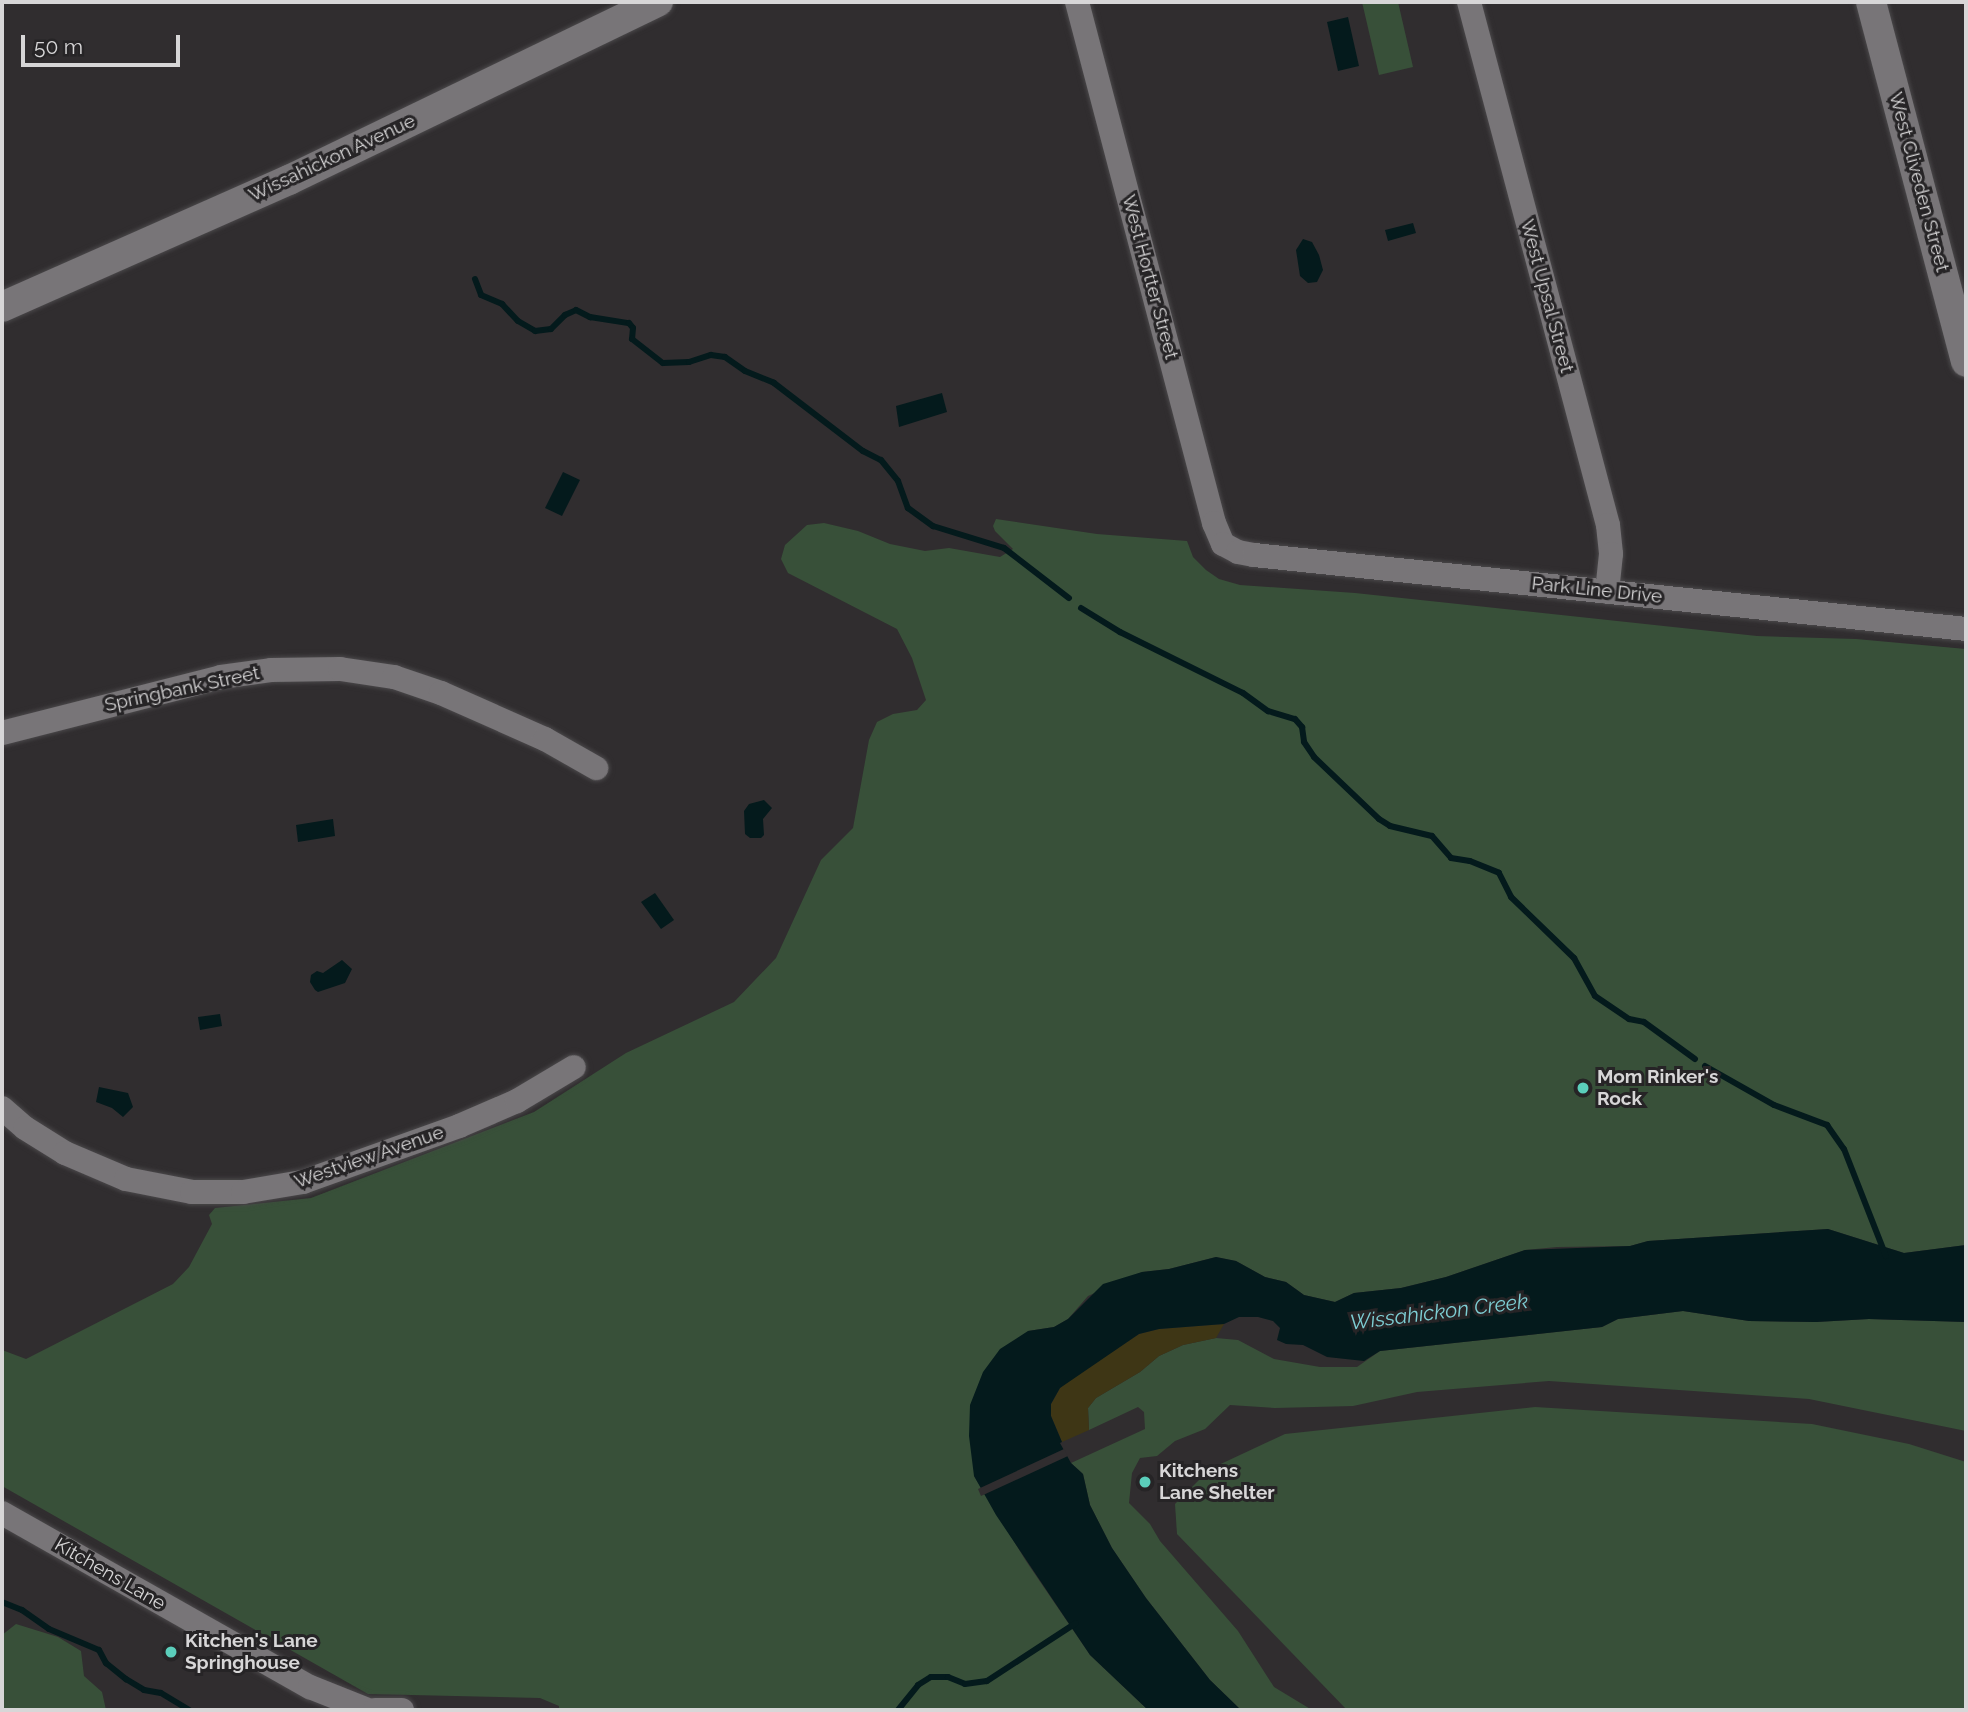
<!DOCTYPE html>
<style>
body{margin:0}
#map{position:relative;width:1968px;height:1712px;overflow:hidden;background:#302d2f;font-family:Raleway,sans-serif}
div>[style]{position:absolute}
.green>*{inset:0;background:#385039}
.sand>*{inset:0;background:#3e3615}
.water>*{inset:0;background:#041a1c}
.pier>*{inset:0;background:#302d2f}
.stream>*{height:6px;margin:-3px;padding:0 3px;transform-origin:3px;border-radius:3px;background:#041a1c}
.roads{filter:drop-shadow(0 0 2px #4a484a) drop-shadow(0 0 2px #4a484a)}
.minor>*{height:24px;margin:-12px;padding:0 12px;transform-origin:12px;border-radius:12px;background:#787578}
.tertiary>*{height:30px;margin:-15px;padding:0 15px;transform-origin:15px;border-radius:15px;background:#787578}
.dots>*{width:19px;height:19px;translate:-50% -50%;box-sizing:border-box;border:4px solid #262426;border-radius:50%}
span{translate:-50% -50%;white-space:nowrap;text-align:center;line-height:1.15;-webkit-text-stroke:6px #262426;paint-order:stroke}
.street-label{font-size:19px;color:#d7d6d7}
.poi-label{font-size:19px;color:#d7d6d7;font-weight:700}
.left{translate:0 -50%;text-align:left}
.water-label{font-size:21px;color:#7eced4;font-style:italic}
.frame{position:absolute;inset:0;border:4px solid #d7d6d7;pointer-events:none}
.scale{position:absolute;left:21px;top:35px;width:159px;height:32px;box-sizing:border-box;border:4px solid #d7d6d7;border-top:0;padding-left:9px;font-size:21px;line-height:24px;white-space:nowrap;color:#d7d6d7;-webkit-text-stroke:5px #262426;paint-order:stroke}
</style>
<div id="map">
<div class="green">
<i style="clip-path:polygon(1362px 2px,1398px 2px,1413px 67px,1379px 75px)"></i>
<i style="clip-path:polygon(996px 519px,1097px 534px,1187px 541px,1193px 557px,1206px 570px,1219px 579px,1240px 585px,1355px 593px,1757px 636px,1856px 639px,1966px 649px,1966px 1245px,1904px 1253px,1828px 1229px,1648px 1241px,1630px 1246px,1557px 1247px,1525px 1250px,1446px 1277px,1401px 1288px,1354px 1293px,1335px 1302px,1304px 1295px,1286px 1282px,1265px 1277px,1236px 1261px,1216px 1257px,1169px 1269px,1142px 1272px,1088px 1296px,1068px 1319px,1054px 1327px,1028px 1331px,974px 1476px,1026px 1561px,1090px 1655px,1148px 1710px,559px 1710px,559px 1706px,540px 1698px,368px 1694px,2px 1486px,2px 1350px,26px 1359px,173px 1284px,189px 1267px,212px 1224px,209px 1215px,215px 1208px,311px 1198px,534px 1112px,626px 1053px,734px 1002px,776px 958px,821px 860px,853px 828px,869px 740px,877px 722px,893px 714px,917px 710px,926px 700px,912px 658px,897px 629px,788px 573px,781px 559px,785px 545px,807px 525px,824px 523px,858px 531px,890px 544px,925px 551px,949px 548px,1000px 557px,1013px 549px,995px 531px,993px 526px)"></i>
<i style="clip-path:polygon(1683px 1311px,1749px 1321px,1816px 1322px,1869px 1319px,1966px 1322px,1966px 1431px,1809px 1399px,1549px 1381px,1417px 1392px,1353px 1406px,1275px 1408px,1230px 1405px,1205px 1429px,1175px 1441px,1157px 1456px,1140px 1458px,1132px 1473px,1129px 1503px,1150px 1524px,1160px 1541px,1238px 1631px,1274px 1687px,1312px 1710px,1241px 1710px,1210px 1680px,1146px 1598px,1112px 1548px,1090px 1505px,1083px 1474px,1071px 1463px,1145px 1429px,1144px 1412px,1138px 1407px,1089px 1430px,1088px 1408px,1096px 1398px,1140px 1372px,1159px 1356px,1183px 1345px,1216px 1338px,1238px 1340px,1274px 1359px,1320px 1367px,1357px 1367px,1380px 1351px,1602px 1327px,1618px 1319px)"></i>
<i style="clip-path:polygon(1535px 1407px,1812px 1424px,1909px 1444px,1966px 1462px,1966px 1710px,1347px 1710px,1177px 1534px,1175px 1504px,1210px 1469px,1285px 1434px)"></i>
<i style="clip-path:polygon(16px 1624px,58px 1637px,81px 1651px,84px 1676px,102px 1692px,106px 1710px,2px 1710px,2px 1635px)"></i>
</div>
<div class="sand">
<i style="clip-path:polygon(1224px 1324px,1216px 1338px,1183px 1345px,1159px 1356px,1140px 1372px,1096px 1398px,1088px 1408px,1089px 1430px,1062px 1442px,1051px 1416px,1051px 1404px,1060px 1388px,1071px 1379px,1139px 1334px,1159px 1329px)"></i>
</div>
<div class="water">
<i style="clip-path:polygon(1348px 17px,1359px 66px,1338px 71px,1327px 22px)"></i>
<i style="clip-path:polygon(1413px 223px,1416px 233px,1388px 241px,1385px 230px)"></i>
<i style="clip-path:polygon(1303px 239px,1312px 242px,1319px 255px,1323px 270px,1317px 282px,1308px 283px,1300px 276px,1296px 250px)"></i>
<i style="clip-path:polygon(942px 393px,947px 412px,899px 427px,896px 406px)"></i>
<i style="clip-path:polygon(563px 472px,580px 480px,562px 516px,545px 508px)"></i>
<i style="clip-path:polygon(764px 800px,772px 808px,763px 819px,764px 835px,761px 838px,750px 838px,745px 834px,744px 811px,749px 804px)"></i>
<i style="clip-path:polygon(333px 819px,335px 836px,298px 842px,296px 825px)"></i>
<i style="clip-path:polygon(655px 893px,674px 920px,661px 929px,641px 902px)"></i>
<i style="clip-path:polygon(342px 960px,352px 969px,345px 983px,318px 992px,315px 990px,310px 982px,311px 975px,317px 971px,323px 973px)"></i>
<i style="clip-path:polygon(220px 1014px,222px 1026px,200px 1030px,198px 1017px)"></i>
<i style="clip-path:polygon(99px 1087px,128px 1093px,133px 1107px,123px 1117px,112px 1108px,96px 1102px)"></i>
<i style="clip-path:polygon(1828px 1229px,1904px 1253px,1966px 1245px,1966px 1322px,1869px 1319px,1816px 1322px,1749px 1321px,1683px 1311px,1618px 1319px,1602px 1327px,1380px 1351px,1364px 1361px,1327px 1357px,1303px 1345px,1286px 1344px,1277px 1340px,1280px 1328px,1273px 1321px,1258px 1317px,1239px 1317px,1224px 1324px,1159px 1329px,1139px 1334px,1060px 1388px,1051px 1404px,1051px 1416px,1062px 1442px,1060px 1443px,1071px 1463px,1083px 1474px,1090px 1505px,1112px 1548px,1146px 1598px,1210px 1680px,1241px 1710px,1148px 1710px,1090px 1655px,996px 1515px,974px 1476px,969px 1436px,970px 1405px,983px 1372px,1000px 1349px,1028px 1331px,1054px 1327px,1068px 1319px,1103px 1284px,1142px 1272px,1169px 1269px,1216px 1257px,1236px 1261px,1265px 1277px,1286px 1282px,1304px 1295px,1335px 1302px,1354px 1293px,1401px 1288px,1446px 1277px,1525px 1250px,1630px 1246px,1648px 1241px)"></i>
</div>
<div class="pier">
<i style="clip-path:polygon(1064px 1449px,1068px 1456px,981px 1496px,978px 1489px)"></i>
</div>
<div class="stream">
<i style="left:475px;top:279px;width:17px;rotate:69deg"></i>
<i style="left:481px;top:295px;width:23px;rotate:23deg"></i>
<i style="left:502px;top:304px;width:23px;rotate:47deg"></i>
<i style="left:518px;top:321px;width:20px;rotate:30deg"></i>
<i style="left:535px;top:331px;width:16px;rotate:-7deg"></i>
<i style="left:551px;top:329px;width:20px;rotate:-45deg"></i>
<i style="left:565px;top:315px;width:12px;rotate:-24deg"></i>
<i style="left:576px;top:310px;width:16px;rotate:27deg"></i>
<i style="left:590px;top:317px;width:39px;rotate:9deg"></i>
<i style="left:629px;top:323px;width:6px;rotate:51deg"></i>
<i style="left:633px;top:328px;width:11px;rotate:95deg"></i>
<i style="left:632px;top:339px;width:39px;rotate:38deg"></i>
<i style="left:663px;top:363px;width:26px;rotate:-2deg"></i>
<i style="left:689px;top:362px;width:23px;rotate:-18deg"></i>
<i style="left:711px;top:355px;width:14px;rotate:8deg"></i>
<i style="left:725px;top:357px;width:24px;rotate:35deg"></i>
<i style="left:745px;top:371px;width:31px;rotate:22deg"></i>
<i style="left:774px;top:383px;width:112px;rotate:37.4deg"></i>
<i style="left:863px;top:451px;width:20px;rotate:27deg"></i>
<i style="left:881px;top:460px;width:27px;rotate:51deg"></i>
<i style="left:898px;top:481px;width:29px;rotate:70deg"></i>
<i style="left:908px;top:508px;width:31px;rotate:36deg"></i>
<i style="left:933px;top:526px;width:74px;rotate:17.2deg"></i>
<i style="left:1004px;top:548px;width:82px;rotate:37.6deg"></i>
<i style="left:1081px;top:608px;width:46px;rotate:31.6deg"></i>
<i style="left:1120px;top:632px;width:137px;rotate:26.4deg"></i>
<i style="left:1243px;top:693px;width:31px;rotate:36deg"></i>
<i style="left:1268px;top:711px;width:28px;rotate:17deg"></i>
<i style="left:1295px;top:719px;width:11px;rotate:49deg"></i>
<i style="left:1302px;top:727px;width:15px;rotate:82deg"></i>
<i style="left:1304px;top:742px;width:18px;rotate:56deg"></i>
<i style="left:1314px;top:757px;width:90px;rotate:43.6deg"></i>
<i style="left:1379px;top:819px;width:13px;rotate:32deg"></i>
<i style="left:1390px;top:826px;width:43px;rotate:13.4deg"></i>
<i style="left:1432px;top:836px;width:29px;rotate:49deg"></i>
<i style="left:1451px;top:858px;width:19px;rotate:9deg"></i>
<i style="left:1470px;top:861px;width:31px;rotate:22deg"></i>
<i style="left:1499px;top:873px;width:27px;rotate:63deg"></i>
<i style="left:1511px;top:897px;width:88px;rotate:44.1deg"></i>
<i style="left:1574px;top:958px;width:43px;rotate:61.1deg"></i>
<i style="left:1595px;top:996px;width:41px;rotate:34.1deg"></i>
<i style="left:1629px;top:1019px;width:15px;rotate:11deg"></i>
<i style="left:1644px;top:1022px;width:63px;rotate:36deg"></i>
<i style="left:1705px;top:1066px;width:79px;rotate:29.5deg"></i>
<i style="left:1774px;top:1105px;width:57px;rotate:20.7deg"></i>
<i style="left:1827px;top:1125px;width:29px;rotate:55deg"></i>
<i style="left:1844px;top:1149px;width:115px;rotate:68.6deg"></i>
<i style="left:2px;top:1602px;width:22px;rotate:22deg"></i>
<i style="left:22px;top:1610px;width:33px;rotate:35deg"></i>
<i style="left:49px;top:1629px;width:54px;rotate:22.8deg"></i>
<i style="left:99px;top:1650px;width:15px;rotate:62deg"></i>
<i style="left:106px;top:1663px;width:26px;rotate:39deg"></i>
<i style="left:126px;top:1679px;width:21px;rotate:31deg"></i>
<i style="left:144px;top:1690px;width:17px;rotate:10deg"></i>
<i style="left:161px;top:1693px;width:33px;rotate:31deg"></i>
<i style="left:898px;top:1710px;width:32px;rotate:-51deg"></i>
<i style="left:918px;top:1685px;width:15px;rotate:-32deg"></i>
<i style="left:931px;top:1677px;width:17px"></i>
<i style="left:948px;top:1677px;width:18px;rotate:22deg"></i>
<i style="left:965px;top:1684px;width:22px;rotate:-8deg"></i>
<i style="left:987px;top:1681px;width:106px;rotate:-33.1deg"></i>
</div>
<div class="roads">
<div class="minor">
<i style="left:1077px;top:2px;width:539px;rotate:75.27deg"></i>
<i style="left:1214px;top:523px;width:23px;rotate:67deg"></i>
<i style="left:1223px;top:544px;width:17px;rotate:28deg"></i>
<i style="left:1238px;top:552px;width:16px;rotate:11deg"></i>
<i style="left:1254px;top:555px;width:716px;rotate:5.93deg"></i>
<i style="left:1469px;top:2px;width:541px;rotate:75.12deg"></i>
<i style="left:1608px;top:525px;width:29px;rotate:84deg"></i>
<i style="left:1611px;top:554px;width:38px;rotate:96deg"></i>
<i style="left:2px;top:733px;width:226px;rotate:-14.3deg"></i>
<i style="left:221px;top:677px;width:50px;rotate:-8deg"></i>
<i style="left:271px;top:670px;width:69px;rotate:-0.8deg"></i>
<i style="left:340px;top:669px;width:55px;rotate:8.4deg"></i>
<i style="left:394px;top:677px;width:50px;rotate:18.8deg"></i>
<i style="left:441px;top:693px;width:114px;rotate:23.9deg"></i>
<i style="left:545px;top:739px;width:59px;rotate:29.6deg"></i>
<i style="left:2px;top:1108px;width:30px;rotate:41deg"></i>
<i style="left:25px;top:1128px;width:47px;rotate:32deg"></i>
<i style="left:65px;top:1153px;width:66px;rotate:23.1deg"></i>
<i style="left:126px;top:1179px;width:67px;rotate:11.1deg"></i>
<i style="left:192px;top:1192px;width:51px"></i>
<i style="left:243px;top:1192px;width:61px;rotate:-9.5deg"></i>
<i style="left:303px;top:1182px;width:166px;rotate:-19.7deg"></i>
<i style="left:459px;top:1126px;width:63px;rotate:-23.3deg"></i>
<i style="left:517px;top:1101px;width:66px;rotate:-30.8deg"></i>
<i style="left:2px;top:1513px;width:354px;rotate:29.5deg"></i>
<i style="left:310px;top:1687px;width:62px;rotate:21.6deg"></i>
<i style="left:375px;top:1710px;width:27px"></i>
</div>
<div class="tertiary">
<i style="left:1871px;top:2px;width:372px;rotate:75.2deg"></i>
<i style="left:2px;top:307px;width:314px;rotate:-23.9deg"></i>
<i style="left:289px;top:180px;width:410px;rotate:-25.8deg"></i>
</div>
</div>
<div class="dots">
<i style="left:1583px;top:1088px;background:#5bcebb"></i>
<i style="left:1145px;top:1482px;background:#5bcebb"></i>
<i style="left:171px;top:1652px;background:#5bcebb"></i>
</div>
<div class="street-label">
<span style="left:332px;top:158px;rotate:-25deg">Wissahickon Avenue</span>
<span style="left:1919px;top:182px;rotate:75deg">West Cliveden Street</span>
<span style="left:1150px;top:277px;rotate:75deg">West Hortter Street</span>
<span style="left:1547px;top:296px;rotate:75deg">West Upsal Street</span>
<span style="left:1597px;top:590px;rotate:6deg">Park Line Drive</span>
<span style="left:182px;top:689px;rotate:-12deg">Springbank Street</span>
<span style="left:369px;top:1157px;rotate:-19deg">Westview Avenue</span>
<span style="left:110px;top:1574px;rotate:30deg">Kitchens Lane</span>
</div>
<div class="poi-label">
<span class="left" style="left:1597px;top:1088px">Mom Rinker's<br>Rock</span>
<span class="left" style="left:1159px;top:1482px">Kitchens<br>Lane Shelter</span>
<span class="left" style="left:185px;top:1652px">Kitchen's Lane<br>Springhouse</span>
</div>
<div class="water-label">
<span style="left:1439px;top:1312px;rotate:-7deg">Wissahickon Creek</span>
</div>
<div class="frame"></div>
<div class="scale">50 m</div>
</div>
